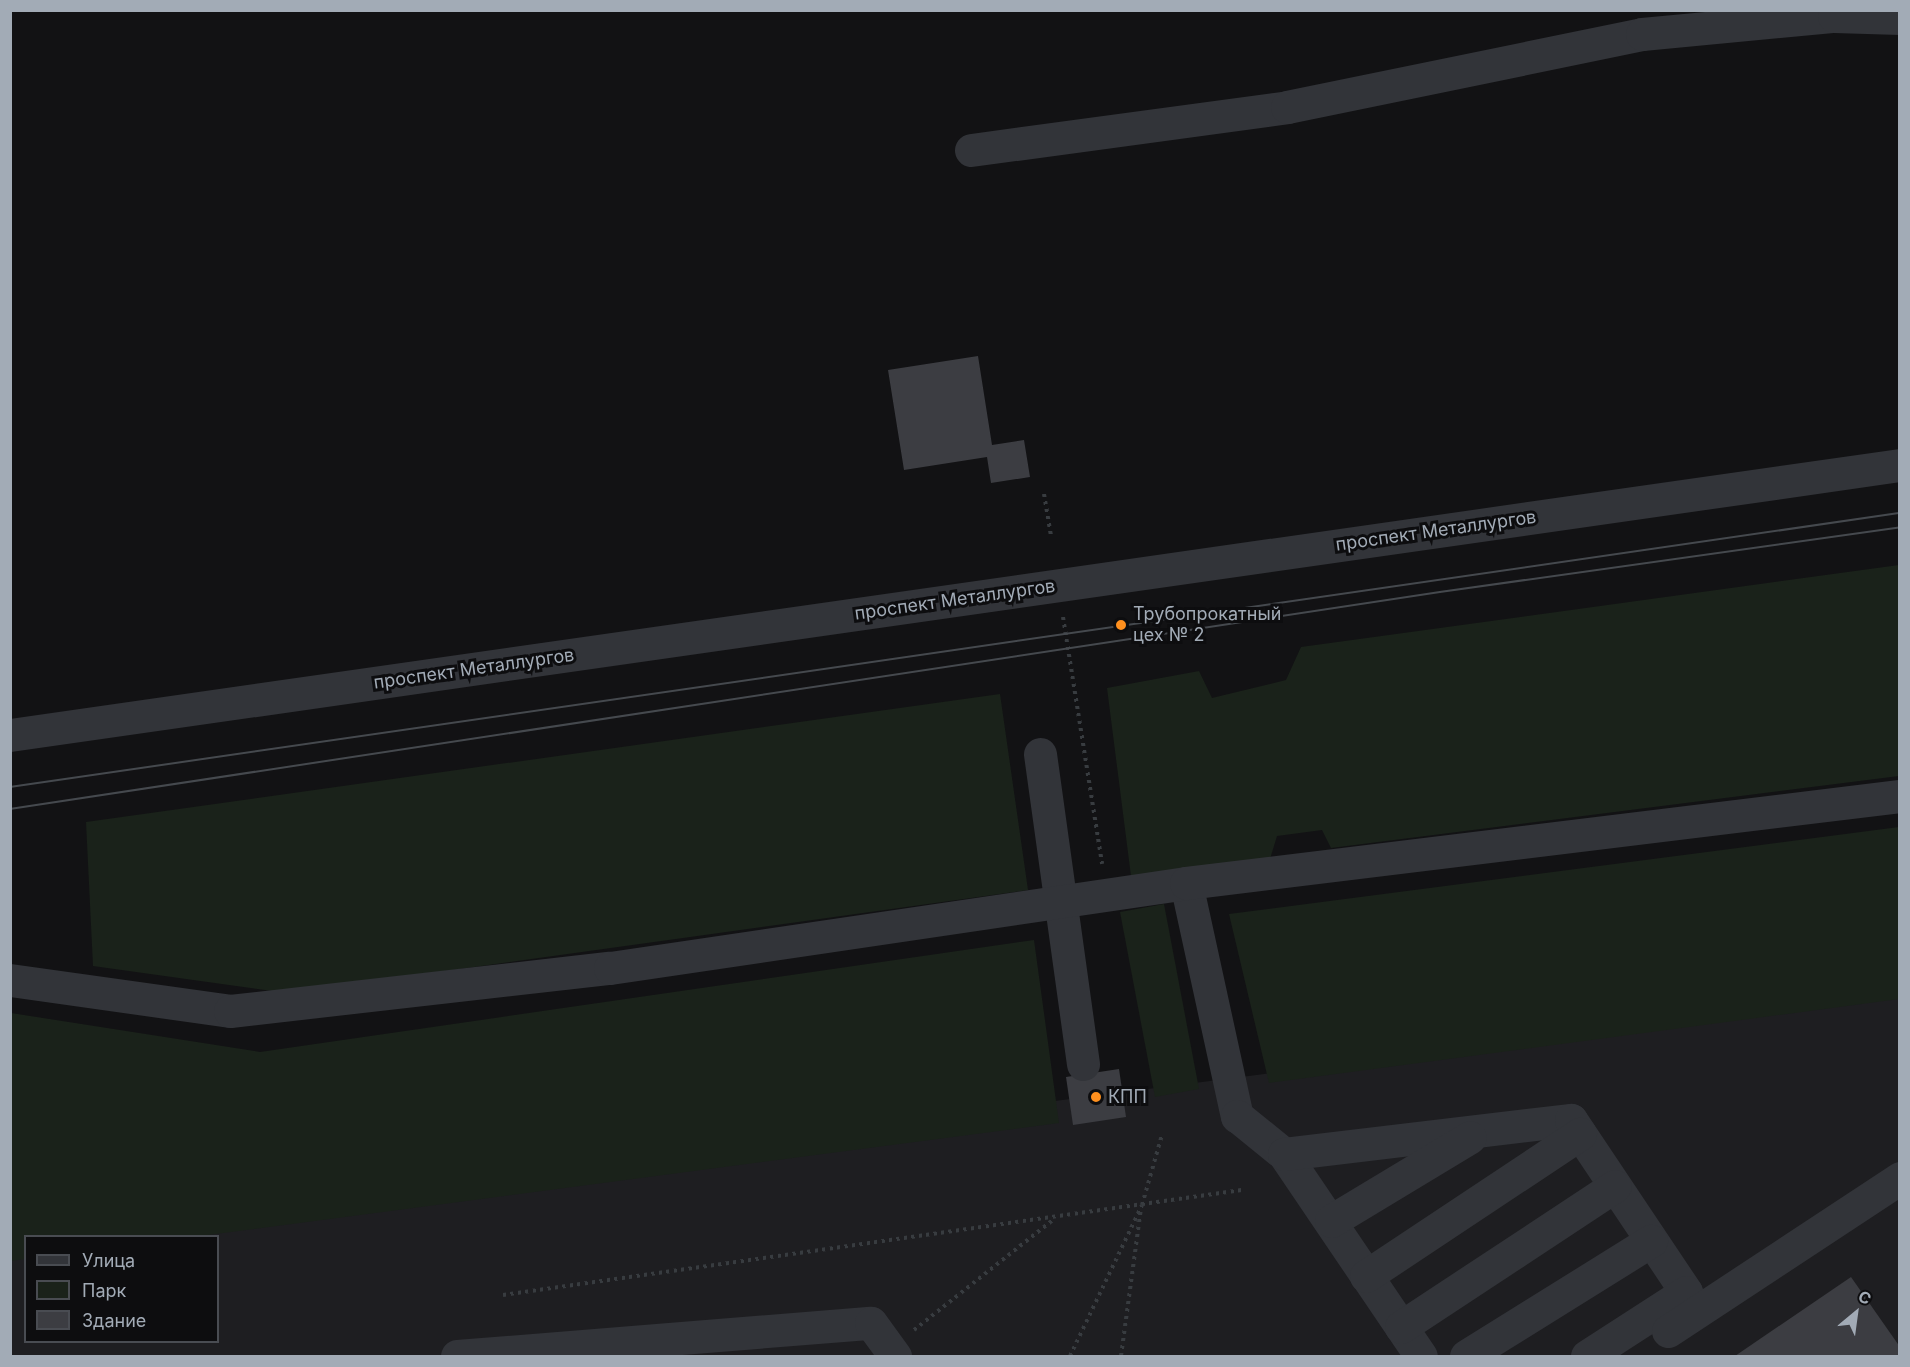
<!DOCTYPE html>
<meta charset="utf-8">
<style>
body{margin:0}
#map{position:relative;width:1910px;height:1367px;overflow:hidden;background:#121214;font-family:Inter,sans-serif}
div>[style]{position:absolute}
.built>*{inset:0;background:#1e1e21}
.green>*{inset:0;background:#1a221a}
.building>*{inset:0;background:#3c3d42}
.path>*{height:4px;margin-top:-2px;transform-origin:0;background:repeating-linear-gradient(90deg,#383c40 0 3px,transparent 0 7.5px)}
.minor>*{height:33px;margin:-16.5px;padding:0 16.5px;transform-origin:16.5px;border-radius:16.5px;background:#323439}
.tram>*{height:1.5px;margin:-0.75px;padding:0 0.75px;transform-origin:0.75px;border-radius:0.75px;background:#45494e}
.dots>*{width:16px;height:16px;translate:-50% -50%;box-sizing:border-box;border:3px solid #0d0d0f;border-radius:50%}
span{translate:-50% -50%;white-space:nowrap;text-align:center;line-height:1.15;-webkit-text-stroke:6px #0d0d0f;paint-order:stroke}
.street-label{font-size:18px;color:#a2abb6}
.poi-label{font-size:18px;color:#a2abb6}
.left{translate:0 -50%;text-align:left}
.frame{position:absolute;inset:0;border:12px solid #a2abb6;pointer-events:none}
.legend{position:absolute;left:24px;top:1235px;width:195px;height:108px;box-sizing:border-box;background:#0d0d0f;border:2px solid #494c52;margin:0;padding:8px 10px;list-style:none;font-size:18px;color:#a2abb6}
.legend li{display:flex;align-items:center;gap:12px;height:30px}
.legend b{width:30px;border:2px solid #494c52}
.north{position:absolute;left:1826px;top:1283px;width:60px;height:60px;-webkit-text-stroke:4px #0d0d0f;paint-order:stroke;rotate:29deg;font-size:16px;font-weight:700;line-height:24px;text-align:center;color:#a2abb6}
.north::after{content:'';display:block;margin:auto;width:21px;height:27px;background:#a2abb6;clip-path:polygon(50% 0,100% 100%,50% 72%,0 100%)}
</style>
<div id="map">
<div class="built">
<i style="clip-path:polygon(evenodd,1899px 992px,1899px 1356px,11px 1356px,10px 1236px,1899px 992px,26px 1236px,218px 1236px,218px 1342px,26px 1342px,26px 1236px)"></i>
</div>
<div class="green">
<i style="clip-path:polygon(1899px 565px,1899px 776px,1331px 848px,1322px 830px,1277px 836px,1270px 859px,1131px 876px,1107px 688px,1199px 671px,1212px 698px,1286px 680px,1301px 647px)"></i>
<i style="clip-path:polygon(1000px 694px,1028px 890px,287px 993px,93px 966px,86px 822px)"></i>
<i style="clip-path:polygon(1899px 827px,1899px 999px,1269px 1083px,1229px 914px)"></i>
<i style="clip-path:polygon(1164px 904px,1199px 1089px,1155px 1097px,1120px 912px)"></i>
<i style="clip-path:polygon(1034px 940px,1059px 1123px,200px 1236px,26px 1236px,25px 1259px,11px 1261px,11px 1013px,260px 1052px)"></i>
</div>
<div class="building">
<i style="clip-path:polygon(978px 356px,992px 445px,1024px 440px,1030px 477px,991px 483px,987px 457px,904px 470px,888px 370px)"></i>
<i style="clip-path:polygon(1119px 1069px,1126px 1117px,1073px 1125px,1066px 1077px)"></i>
<i style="clip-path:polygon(1851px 1277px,1900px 1347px,1900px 1356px,1735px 1356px)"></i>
</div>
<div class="path">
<i style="left:1044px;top:494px;width:43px;rotate:80.5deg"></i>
<i style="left:1063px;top:617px;width:250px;rotate:81deg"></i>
<i style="left:503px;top:1295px;width:746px;rotate:-8.09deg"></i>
<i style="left:914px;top:1330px;width:179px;rotate:-38.4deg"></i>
<i style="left:1070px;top:1356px;width:167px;rotate:-64.5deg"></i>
<i style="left:1142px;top:1205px;width:73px;rotate:-74.1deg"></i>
<i style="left:1121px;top:1356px;width:148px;rotate:-82.3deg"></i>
</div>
<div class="minor">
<i style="left:971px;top:150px;width:319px;rotate:-7.7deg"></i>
<i style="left:1287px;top:107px;width:362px;rotate:-11.6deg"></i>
<i style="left:1642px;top:34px;width:193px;rotate:-5.4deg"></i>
<i style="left:1834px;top:16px;width:66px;rotate:1.7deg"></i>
<i style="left:10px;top:735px;width:1909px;rotate:-8.13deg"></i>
<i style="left:1040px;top:754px;width:313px;rotate:82.1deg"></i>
<i style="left:1186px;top:883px;width:239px;rotate:77.7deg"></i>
<i style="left:1237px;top:1116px;width:60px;rotate:39deg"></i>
<i style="left:1284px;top:1154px;width:244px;rotate:55.9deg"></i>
<i style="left:10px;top:980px;width:222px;rotate:8deg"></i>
<i style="left:230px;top:1011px;width:382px;rotate:-6.5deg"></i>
<i style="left:610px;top:968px;width:582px;rotate:-8.39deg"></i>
<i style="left:1186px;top:883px;width:719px;rotate:-6.95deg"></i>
<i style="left:1284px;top:1154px;width:289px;rotate:-6.8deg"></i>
<i style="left:1571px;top:1120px;width:207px;rotate:56.2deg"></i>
<i style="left:1686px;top:1292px;width:118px;rotate:147.1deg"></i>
<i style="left:1331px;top:1221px;width:162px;rotate:-31.1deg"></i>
<i style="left:1366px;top:1276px;width:257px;rotate:-33.6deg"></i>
<i style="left:1401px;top:1327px;width:256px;rotate:-33.4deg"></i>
<i style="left:1668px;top:1331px;width:278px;rotate:-33.4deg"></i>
<i style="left:457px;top:1356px;width:415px;rotate:-4.6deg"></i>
<i style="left:871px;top:1323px;width:41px;rotate:54deg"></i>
<i style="left:1466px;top:1356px;width:218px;rotate:-31.9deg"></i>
</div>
<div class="tram">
<i style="left:10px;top:787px;width:1910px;rotate:-8.25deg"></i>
<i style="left:10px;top:809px;width:1446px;rotate:-8.63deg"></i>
<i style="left:1440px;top:592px;width:465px;rotate:-8deg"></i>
</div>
<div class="dots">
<i style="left:1121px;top:625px;background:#ff901e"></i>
<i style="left:1096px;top:1097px;background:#ff901e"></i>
</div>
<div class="street-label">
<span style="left:1436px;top:531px;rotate:-8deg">проспект Металлургов</span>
<span style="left:955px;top:600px;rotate:-8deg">проспект Металлургов</span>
<span style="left:474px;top:669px;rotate:-8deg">проспект Металлургов</span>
</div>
<div class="poi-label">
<span class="left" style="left:1133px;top:625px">Трубопрокатный<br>цех № 2</span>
<span class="left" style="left:1108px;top:1097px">КПП</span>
</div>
<div class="frame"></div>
<ul class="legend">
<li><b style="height:8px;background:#323439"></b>Улица</li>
<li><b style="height:16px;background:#1a221a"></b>Парк</li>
<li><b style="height:16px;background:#3c3d42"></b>Здание</li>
</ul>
<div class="north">С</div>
</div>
